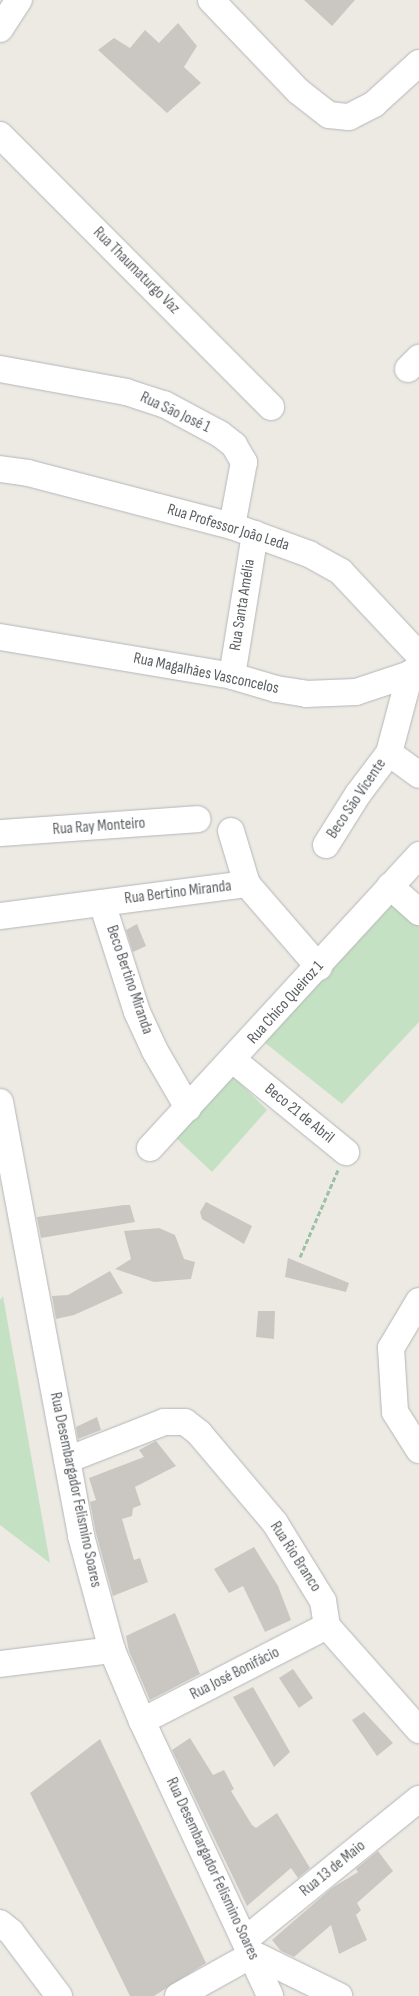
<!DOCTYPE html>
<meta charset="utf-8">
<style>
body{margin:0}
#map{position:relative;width:419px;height:1996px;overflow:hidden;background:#eceae3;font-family:"Sofia Sans Condensed",sans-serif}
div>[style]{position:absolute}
.green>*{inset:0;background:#c5e1c3}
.building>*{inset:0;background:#cac7c2}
.path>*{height:3px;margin-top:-1.5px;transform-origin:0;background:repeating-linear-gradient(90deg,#9cc1a4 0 5px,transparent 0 7.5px)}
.roads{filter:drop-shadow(0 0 1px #b4b6b9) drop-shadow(0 0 1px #b4b6b9)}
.minor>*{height:26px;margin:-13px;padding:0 13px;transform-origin:13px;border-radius:13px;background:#fff}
span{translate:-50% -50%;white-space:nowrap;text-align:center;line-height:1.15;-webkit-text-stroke:4px #fff;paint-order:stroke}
.street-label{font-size:16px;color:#5b5f62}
</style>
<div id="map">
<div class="green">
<i style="clip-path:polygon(395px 902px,419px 926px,419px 1022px,342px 1104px,264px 1042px)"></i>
<i style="clip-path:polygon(233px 1076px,267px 1110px,212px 1172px,175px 1137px)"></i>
<i style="clip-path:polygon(3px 1296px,50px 1563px,0 1525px,0 1300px)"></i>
</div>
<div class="building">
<i style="clip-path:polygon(304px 0,355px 0,332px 26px)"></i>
<i style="clip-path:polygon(178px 23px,197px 46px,184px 67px,201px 83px,167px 113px,98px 50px,114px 38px,130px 48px,145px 30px,159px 43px)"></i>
<i style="clip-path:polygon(137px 924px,146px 946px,133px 952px,126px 930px)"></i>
<i style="clip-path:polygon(206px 1202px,252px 1226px,244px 1244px,202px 1219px,200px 1212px)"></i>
<i style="clip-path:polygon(124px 1205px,130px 1205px,135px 1222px,41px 1238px,37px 1217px)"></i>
<i style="clip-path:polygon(159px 1228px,175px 1235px,184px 1259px,195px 1262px,191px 1279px,154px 1282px,115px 1269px,131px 1259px,124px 1231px)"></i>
<i style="clip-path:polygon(288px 1258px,349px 1283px,346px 1292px,285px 1277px)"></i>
<i style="clip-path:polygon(110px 1271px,123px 1293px,74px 1315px,56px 1319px,52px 1296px,68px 1295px)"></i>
<i style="clip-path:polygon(258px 1311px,275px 1311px,274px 1339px,256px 1337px)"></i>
<i style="clip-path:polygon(97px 1417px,101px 1430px,78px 1439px,76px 1427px)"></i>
<i style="clip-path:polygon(156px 1441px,176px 1466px,135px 1487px,141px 1505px,133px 1508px,132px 1516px,122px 1519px,134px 1560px,140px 1558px,148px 1582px,113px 1596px,96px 1533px,90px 1502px,96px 1500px,89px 1478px,144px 1457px,139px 1450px)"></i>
<i style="clip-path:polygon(254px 1547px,278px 1586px,291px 1620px,265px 1632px,243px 1586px,229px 1593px,214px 1569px)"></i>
<i style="clip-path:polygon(175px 1613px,200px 1674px,150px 1700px,129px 1651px,126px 1636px)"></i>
<i style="clip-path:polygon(293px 1669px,313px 1698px,299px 1708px,279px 1678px)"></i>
<i style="clip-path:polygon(253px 1687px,290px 1752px,274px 1767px,233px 1697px)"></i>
<i style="clip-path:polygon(364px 1712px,393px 1743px,377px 1756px,352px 1720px)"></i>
<i style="clip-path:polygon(190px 1738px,213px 1775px,224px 1770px,234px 1789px,231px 1791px,252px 1825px,256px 1828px,277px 1813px,310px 1868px,298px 1878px,291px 1868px,247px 1906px,172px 1750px)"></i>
<i style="clip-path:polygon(100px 1739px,206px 1963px,154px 1996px,130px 1996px,30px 1793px)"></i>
<i style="clip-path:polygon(378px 1851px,393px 1871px,357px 1903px,361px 1910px,356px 1915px,367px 1940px,339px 1954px,331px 1925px,294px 1957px,281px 1951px,272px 1940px,332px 1888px,358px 1872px,356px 1869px)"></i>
</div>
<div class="path">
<i style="left:300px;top:1257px;width:95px;rotate:-66.4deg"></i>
</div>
<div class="roads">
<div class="minor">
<i style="left:211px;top:0;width:126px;rotate:46.3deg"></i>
<i style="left:298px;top:91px;width:39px;rotate:38deg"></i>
<i style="left:329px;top:115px;width:20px;rotate:6deg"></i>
<i style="left:349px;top:117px;width:28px;rotate:-27deg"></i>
<i style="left:374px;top:104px;width:61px;rotate:-42.3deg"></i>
<i style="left:0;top:29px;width:35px;rotate:-57deg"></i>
<i style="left:0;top:135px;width:384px;rotate:45.1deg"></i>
<i style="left:0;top:369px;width:128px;rotate:10.3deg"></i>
<i style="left:126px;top:392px;width:40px;rotate:18deg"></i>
<i style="left:164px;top:404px;width:64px;rotate:28.2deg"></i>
<i style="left:220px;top:434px;width:18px;rotate:38deg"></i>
<i style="left:234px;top:445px;width:20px;rotate:60deg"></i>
<i style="left:244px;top:462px;width:65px;rotate:100.6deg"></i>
<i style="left:408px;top:369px;width:16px;rotate:-45deg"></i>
<i style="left:0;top:469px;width:28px;rotate:8deg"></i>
<i style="left:28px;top:473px;width:211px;rotate:14.6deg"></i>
<i style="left:232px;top:526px;width:82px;rotate:20deg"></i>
<i style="left:309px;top:554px;width:37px;rotate:29deg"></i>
<i style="left:341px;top:572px;width:114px;rotate:46.8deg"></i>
<i style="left:0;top:637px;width:235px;rotate:9.5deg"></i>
<i style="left:232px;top:676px;width:46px;rotate:16.5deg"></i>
<i style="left:276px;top:689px;width:30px;rotate:9deg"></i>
<i style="left:306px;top:694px;width:50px;rotate:-2.3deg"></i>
<i style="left:356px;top:692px;width:57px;rotate:-18.4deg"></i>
<i style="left:232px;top:676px;width:144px;rotate:-80.8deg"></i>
<i style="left:389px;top:753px;width:37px;rotate:36deg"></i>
<i style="left:231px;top:831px;width:55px;rotate:73.2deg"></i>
<i style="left:247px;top:884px;width:110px;rotate:49.1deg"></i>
<i style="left:0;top:833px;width:198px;rotate:-4deg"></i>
<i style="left:326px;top:845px;width:60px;rotate:-57.9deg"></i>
<i style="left:358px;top:794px;width:51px;rotate:-52.9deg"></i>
<i style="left:389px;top:753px;width:82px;rotate:-75.1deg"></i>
<i style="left:410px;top:674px;width:11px;rotate:-38deg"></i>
<i style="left:390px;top:886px;width:39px;rotate:42deg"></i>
<i style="left:102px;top:903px;width:114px;rotate:72.2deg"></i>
<i style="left:137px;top:1012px;width:43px;rotate:65.2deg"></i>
<i style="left:155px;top:1051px;width:66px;rotate:59.9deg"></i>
<i style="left:0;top:916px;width:249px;rotate:-7.4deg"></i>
<i style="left:233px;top:1060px;width:146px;rotate:39.2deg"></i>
<i style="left:0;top:1102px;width:441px;rotate:79.4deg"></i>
<i style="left:81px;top:1536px;width:118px;rotate:74.8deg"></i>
<i style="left:112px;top:1650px;width:77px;rotate:67.1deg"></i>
<i style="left:142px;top:1721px;width:303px;rotate:65deg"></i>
<i style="left:150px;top:1148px;width:398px;rotate:-47.4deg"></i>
<i style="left:419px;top:1301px;width:55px;rotate:120.8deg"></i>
<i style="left:391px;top:1348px;width:64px;rotate:86.4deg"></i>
<i style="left:395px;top:1412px;width:45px;rotate:57.7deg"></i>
<i style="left:67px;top:1460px;width:104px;rotate:-21.4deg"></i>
<i style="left:164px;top:1422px;width:21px"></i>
<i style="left:185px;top:1422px;width:18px;rotate:38deg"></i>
<i style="left:199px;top:1433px;width:118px;rotate:49.8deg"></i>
<i style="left:275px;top:1523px;width:92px;rotate:58.4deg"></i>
<i style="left:323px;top:1601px;width:25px;rotate:81deg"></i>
<i style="left:327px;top:1626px;width:139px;rotate:48.5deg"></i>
<i style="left:0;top:1664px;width:113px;rotate:-7.1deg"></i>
<i style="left:142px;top:1721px;width:208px;rotate:-27.2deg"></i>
<i style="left:0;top:1923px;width:14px;rotate:39deg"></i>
<i style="left:11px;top:1932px;width:80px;rotate:53.1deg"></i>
<i style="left:246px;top:1939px;width:223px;rotate:-39deg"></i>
<i style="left:178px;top:1996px;width:86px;rotate:-29.2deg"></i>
<i style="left:253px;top:1954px;width:96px;rotate:26deg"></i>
</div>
</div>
<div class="street-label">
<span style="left:136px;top:271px;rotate:45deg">Rua Thaumaturgo Vaz</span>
<span style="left:175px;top:413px;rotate:25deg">Rua São José 1</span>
<span style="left:228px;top:528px;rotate:17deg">Rua Professor João Leda</span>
<span style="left:243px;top:605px;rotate:-81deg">Rua Santa Amélia</span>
<span style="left:206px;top:674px;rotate:12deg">Rua Magalhães Vasconcelos</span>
<span style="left:357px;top:799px;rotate:-56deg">Beco São Vicente</span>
<span style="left:99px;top:827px;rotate:-4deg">Rua Ray Monteiro</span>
<span style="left:178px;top:893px;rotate:-7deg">Rua Bertino Miranda</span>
<span style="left:129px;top:980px;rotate:71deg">Beco Bertino Miranda</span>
<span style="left:286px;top:1003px;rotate:-48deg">Rua Chico Queiroz 1</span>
<span style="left:299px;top:1114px;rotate:39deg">Beco 21 de Abril</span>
<span style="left:75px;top:1490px;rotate:78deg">Rua Desembargador Felismino Soares</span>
<span style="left:295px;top:1557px;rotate:57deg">Rua Rio Branco</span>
<span style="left:235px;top:1674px;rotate:-27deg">Rua José Bonifácio</span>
<span style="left:212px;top:1869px;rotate:65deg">Rua Desembargador Felismino Soares</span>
<span style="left:333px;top:1869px;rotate:-39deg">Rua 13 de Maio</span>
</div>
</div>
